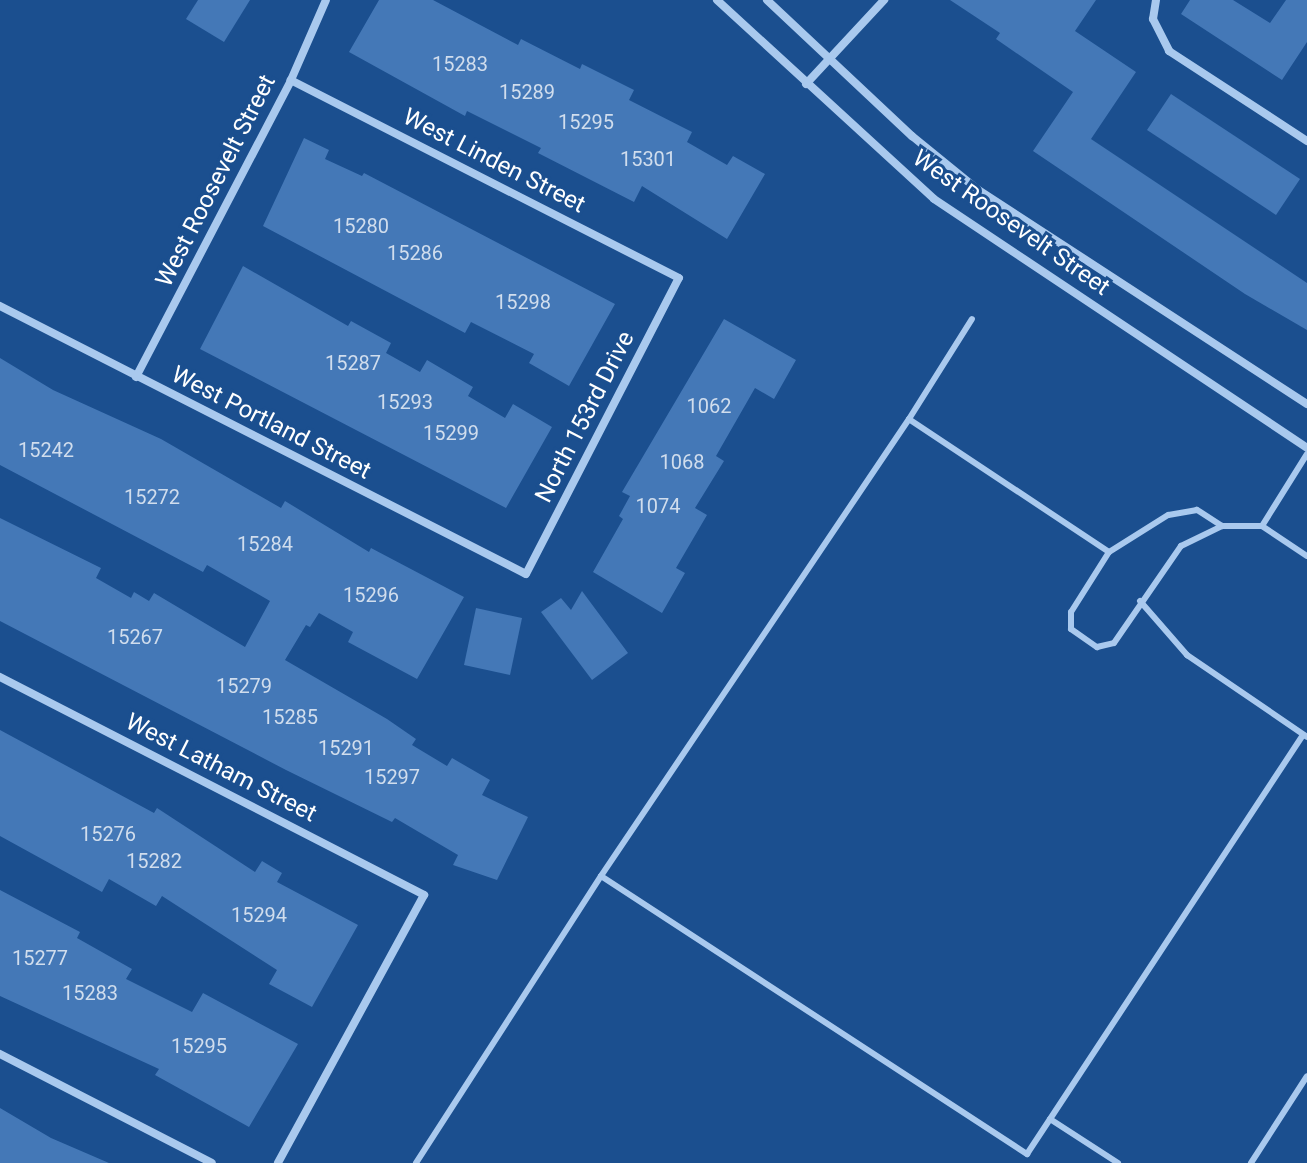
<!DOCTYPE html>
<style>
body{margin:0}
#map{position:relative;width:1307px;height:1163px;overflow:hidden;background:#1b4f8f;font-family:Roboto,sans-serif}
div>[style]{position:absolute}
.building>*{inset:0;background:#4478b7}
.service>*{height:6px;margin:-3px;padding:0 3px;transform-origin:3px;border-radius:3px;background:#a9c9ee}
.minor>*{height:8px;margin:-4px;padding:0 4px;transform-origin:4px;border-radius:4px;background:#a9c9ee}
span{translate:-50% -50%;white-space:nowrap;text-align:center;line-height:1.15;-webkit-text-stroke:6px #1b4f8f;paint-order:stroke}
.number-label{font-size:20px;color:#d0dded}
.number-label span{-webkit-text-stroke-width:0}
.street-label{font-size:24px;color:#fff}
</style>
<div id="map">
<div class="building">
<i style="clip-path:polygon(198px 0,250px 0,224px 42px,186px 19px)"></i>
<i style="clip-path:polygon(379px 0,433px 0,518px 45px,521px 39px,580px 69px,582px 64px,634px 90px,629px 100px,692px 132px,687px 142px,727px 165px,733px 156px,765px 174px,727px 239px,642px 186px,634px 202px,538px 153px,541px 148px,467px 111px,465px 116px,349px 52px)"></i>
<i style="clip-path:polygon(950px 0,1096px 0,1075px 31px,1136px 72px,1091px 139px,1307px 283px,1307px 330px,1245px 294px,1033px 151px,1073px 92px,996px 39px,1000px 33px)"></i>
<i style="clip-path:polygon(1190px 0,1233px 0,1270px 23px,1286px 0,1307px 0,1307px 42px,1282px 80px,1181px 14px)"></i>
<i style="clip-path:polygon(1171px 94px,1300px 179px,1276px 215px,1147px 130px)"></i>
<i style="clip-path:polygon(304px 138px,329px 150px,325px 159px,362px 176px,364px 173px,615px 304px,569px 386px,529px 363px,534px 354px,471px 322px,465px 333px,263px 226px)"></i>
<i style="clip-path:polygon(243px 266px,348px 326px,351px 321px,391px 343px,386px 353px,420px 372px,427px 360px,473px 387px,468px 396px,505px 418px,513px 404px,552px 427px,506px 508px,200px 349px)"></i>
<i style="clip-path:polygon(724px 319px,796px 360px,774px 399px,755px 388px,716px 456px,724px 461px,695px 508px,707px 515px,676px 568px,685px 573px,662px 613px,593px 572px,623px 519px,619px 516px,630px 496px,622px 492px)"></i>
<i style="clip-path:polygon(0 358px,53px 390px,161px 439px,281px 508px,285px 501px,369px 552px,371px 548px,464px 597px,417px 679px,348px 642px,353px 632px,319px 613px,310px 627px,306px 625px,285px 660px,387px 719px,416px 739px,412px 745px,447px 766px,452px 758px,490px 780px,482px 795px,528px 817px,497px 880px,453px 865px,458px 855px,395px 818px,392px 822px,286px 770px,0 621px,0 518px,101px 568px,96px 578px,131px 598px,134px 592px,149px 601px,154px 593px,245px 647px,270px 601px,207px 565px,203px 572px,0 465px)"></i>
<i style="clip-path:polygon(582px 591px,628px 653px,592px 680px,541px 612px,561px 598px,571px 610px)"></i>
<i style="clip-path:polygon(476px 608px,522px 618px,510px 675px,464px 665px)"></i>
<i style="clip-path:polygon(0 730px,154px 813px,157px 808px,255px 872px,262px 861px,282px 873px,277px 882px,358px 925px,312px 1007px,269px 984px,277px 970px,162px 896px,156px 906px,109px 879px,102px 892px,0 836px)"></i>
<i style="clip-path:polygon(0 890px,80px 932px,77px 938px,132px 969px,126px 979px,192px 1012px,203px 993px,298px 1044px,249px 1127px,155px 1075px,159px 1069px,0 996px)"></i>
<i style="clip-path:polygon(0 1108px,51px 1138px,109px 1163px,0 1163px)"></i>
</div>
<div class="service">
<i style="left:909px;top:419px;width:118px;rotate:-57.8deg"></i>
<i style="left:1222px;top:526px;width:30px;rotate:-147deg"></i>
<i style="left:1197px;top:510px;width:29px;rotate:170deg"></i>
<i style="left:1168px;top:515px;width:70px;rotate:147.9deg"></i>
<i style="left:1109px;top:552px;width:71px;rotate:122.3deg"></i>
<i style="left:1071px;top:612px;width:17px;rotate:90deg"></i>
<i style="left:1071px;top:629px;width:32px;rotate:35deg"></i>
<i style="left:1097px;top:647px;width:17px;rotate:-13deg"></i>
<i style="left:1114px;top:643px;width:118px;rotate:-55.4deg"></i>
<i style="left:1181px;top:546px;width:46px;rotate:-26deg"></i>
<i style="left:1222px;top:526px;width:40px"></i>
<i style="left:1262px;top:526px;width:54px;rotate:33.7deg"></i>
<i style="left:1262px;top:526px;width:85px;rotate:-58deg"></i>
<i style="left:1109px;top:552px;width:240px;rotate:-146.4deg"></i>
<i style="left:909px;top:419px;width:551px;rotate:123.98deg"></i>
<i style="left:601px;top:876px;width:509px;rotate:33.13deg"></i>
<i style="left:1027px;top:1154px;width:502px;rotate:-56.63deg"></i>
<i style="left:1140px;top:601px;width:72px;rotate:49deg"></i>
<i style="left:1187px;top:655px;width:145px;rotate:34.3deg"></i>
<i style="left:1050px;top:1119px;width:81px;rotate:32.9deg"></i>
<i style="left:416px;top:1163px;width:341px;rotate:-57.2deg"></i>
<i style="left:1251px;top:1163px;width:103px;rotate:-57.2deg"></i>
</div>
<div class="minor">
<i style="left:717px;top:0;width:294px;rotate:42.5deg"></i>
<i style="left:934px;top:199px;width:448px;rotate:33.7deg"></i>
<i style="left:767px;top:0;width:199px;rotate:43.2deg"></i>
<i style="left:912px;top:136px;width:84px;rotate:39.2deg"></i>
<i style="left:977px;top:189px;width:394px;rotate:33.1deg"></i>
<i style="left:1156px;top:0;width:19px;rotate:99deg"></i>
<i style="left:1153px;top:19px;width:36px;rotate:63deg"></i>
<i style="left:1169px;top:51px;width:165px;rotate:33.1deg"></i>
<i style="left:806px;top:84px;width:115px;rotate:-47.1deg"></i>
<i style="left:0;top:306px;width:590px;rotate:27deg"></i>
<i style="left:526px;top:574px;width:333px;rotate:-62.7deg"></i>
<i style="left:679px;top:278px;width:436px;rotate:-153deg"></i>
<i style="left:136px;top:377px;width:335px;rotate:-62.4deg"></i>
<i style="left:291px;top:80px;width:87px;rotate:-66.4deg"></i>
<i style="left:0;top:677px;width:477px;rotate:27.2deg"></i>
<i style="left:424px;top:895px;width:305px;rotate:118.6deg"></i>
<i style="left:0;top:1054px;width:238px;rotate:27.2deg"></i>
</div>
<div class="number-label">
<span style="left:460px;top:64px">15283</span>
<span style="left:527px;top:92px">15289</span>
<span style="left:586px;top:122px">15295</span>
<span style="left:648px;top:159px">15301</span>
<span style="left:361px;top:226px">15280</span>
<span style="left:415px;top:253px">15286</span>
<span style="left:523px;top:302px">15298</span>
<span style="left:353px;top:363px">15287</span>
<span style="left:405px;top:402px">15293</span>
<span style="left:709px;top:406px">1062</span>
<span style="left:451px;top:433px">15299</span>
<span style="left:46px;top:450px">15242</span>
<span style="left:682px;top:462px">1068</span>
<span style="left:152px;top:497px">15272</span>
<span style="left:658px;top:506px">1074</span>
<span style="left:265px;top:544px">15284</span>
<span style="left:371px;top:595px">15296</span>
<span style="left:135px;top:637px">15267</span>
<span style="left:244px;top:686px">15279</span>
<span style="left:290px;top:717px">15285</span>
<span style="left:346px;top:748px">15291</span>
<span style="left:392px;top:777px">15297</span>
<span style="left:108px;top:834px">15276</span>
<span style="left:154px;top:861px">15282</span>
<span style="left:259px;top:915px">15294</span>
<span style="left:40px;top:958px">15277</span>
<span style="left:90px;top:993px">15283</span>
<span style="left:199px;top:1046px">15295</span>
</div>
<div class="street-label">
<span style="left:494px;top:161px;rotate:27deg">West Linden Street</span>
<span style="left:216px;top:181px;rotate:-63deg">West Roosevelt Street</span>
<span style="left:1011px;top:223px;rotate:35deg">West Roosevelt Street</span>
<span style="left:585px;top:417px;rotate:-63deg">North 153rd Drive</span>
<span style="left:271px;top:423px;rotate:27deg">West Portland Street</span>
<span style="left:221px;top:768px;rotate:27deg">West Latham Street</span>
</div>
</div>
